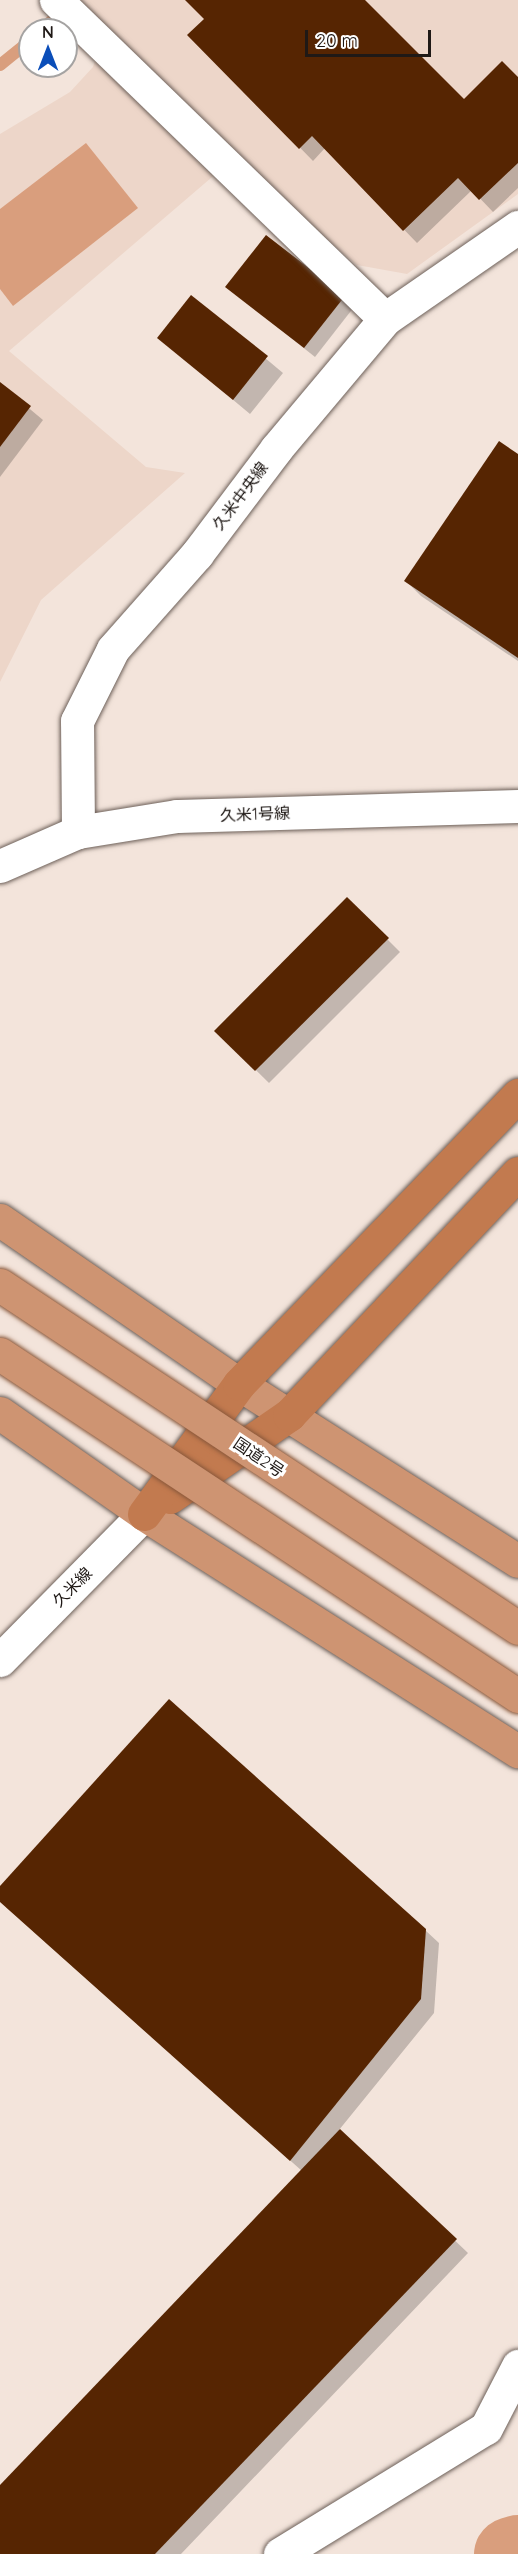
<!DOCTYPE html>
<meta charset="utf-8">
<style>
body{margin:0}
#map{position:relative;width:518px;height:2554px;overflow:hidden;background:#f3e4db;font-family:Quicksand,"Noto Sans JP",sans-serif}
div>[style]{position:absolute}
.built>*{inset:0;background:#edd6c9}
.water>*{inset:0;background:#d99e7d}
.shadow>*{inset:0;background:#0003}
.stream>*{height:12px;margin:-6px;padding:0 6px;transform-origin:6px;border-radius:6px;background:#d99e7d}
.river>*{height:75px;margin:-37.5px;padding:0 37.5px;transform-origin:37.5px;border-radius:37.5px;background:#d99e7d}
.building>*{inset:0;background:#562502}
.roads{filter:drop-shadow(0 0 2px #6d6059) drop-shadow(0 0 2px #6d6059)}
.minor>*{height:33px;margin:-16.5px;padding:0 16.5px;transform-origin:16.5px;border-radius:16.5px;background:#fff}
.tertiary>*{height:33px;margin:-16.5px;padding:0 16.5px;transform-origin:16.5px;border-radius:16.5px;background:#fff}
.trunk>*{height:33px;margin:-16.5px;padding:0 16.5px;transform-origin:16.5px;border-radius:16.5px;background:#ce9472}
.motorway>*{height:33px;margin:-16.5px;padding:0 16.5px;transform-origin:16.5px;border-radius:16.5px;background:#c27a4f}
.bridges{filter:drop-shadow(0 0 2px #89583b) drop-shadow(0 0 2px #89583b)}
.trunk-bridge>*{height:33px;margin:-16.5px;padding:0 16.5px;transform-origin:16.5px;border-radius:16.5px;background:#ce9472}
span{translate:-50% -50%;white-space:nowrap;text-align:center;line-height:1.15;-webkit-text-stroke:6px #fff;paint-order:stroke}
.street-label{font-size:16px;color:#1f1916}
.north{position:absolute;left:18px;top:18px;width:60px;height:60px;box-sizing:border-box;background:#fff;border:2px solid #a5a3a2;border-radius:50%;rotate:0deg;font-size:16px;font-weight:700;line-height:24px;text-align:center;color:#1f1916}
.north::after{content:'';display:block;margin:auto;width:21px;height:27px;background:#0b4eb9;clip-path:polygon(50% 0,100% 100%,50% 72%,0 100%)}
.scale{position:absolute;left:305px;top:30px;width:126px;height:27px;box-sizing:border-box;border:3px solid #1f1916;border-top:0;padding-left:8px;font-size:18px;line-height:21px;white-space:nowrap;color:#1f1916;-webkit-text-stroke:4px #fff;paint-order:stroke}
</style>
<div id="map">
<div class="built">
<i style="clip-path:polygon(79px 0,518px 0,518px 194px,407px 274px,357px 265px,232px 160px,9px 351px,146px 467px,185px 473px,41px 600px,0 682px,0 134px,70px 92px,93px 67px,106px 26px)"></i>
</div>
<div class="water">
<i style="clip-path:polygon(86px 143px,138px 208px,13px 306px,0 289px,0 209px)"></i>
</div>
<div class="shadow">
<i style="clip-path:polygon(187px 0,363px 0,464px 101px,518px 79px,518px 188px,493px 212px,472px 190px,417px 243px,325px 148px,313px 161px,190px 35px,206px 19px)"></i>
<i style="clip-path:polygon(267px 237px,354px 307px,315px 357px,227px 287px)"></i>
<i style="clip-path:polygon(192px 297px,283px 373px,250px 414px,159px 338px)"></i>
<i style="clip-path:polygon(0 384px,43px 420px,0 477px)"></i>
<i style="clip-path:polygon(518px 456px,518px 661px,421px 596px,406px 581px)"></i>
<i style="clip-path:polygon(347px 899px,400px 952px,269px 1083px,216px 1031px)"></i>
<i style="clip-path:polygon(0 1889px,425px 1930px,439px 1943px,434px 2013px,339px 2130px,468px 2253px,181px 2554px,0 2554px,0 2487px,302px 2171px,7px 1908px,0 1901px)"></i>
</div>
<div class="stream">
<i style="left:42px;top:30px;width:29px;rotate:-44deg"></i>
<i style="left:0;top:65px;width:38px;rotate:-39deg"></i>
</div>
<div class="river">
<i style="left:511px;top:2554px;width:7px;rotate:-16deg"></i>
</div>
<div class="building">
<i style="clip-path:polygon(185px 0,365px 0,464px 99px,502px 61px,518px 77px,518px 163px,479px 200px,458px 178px,403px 231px,312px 136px,299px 149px,187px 35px,204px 19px)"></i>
<i style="clip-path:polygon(266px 235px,345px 296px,304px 348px,225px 287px)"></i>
<i style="clip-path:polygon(191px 295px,268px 356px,233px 400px,157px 338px)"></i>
<i style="clip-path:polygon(0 382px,31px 406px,0 447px)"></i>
<i style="clip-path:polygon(499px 441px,518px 454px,518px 658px,404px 581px)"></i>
<i style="clip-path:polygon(347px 897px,389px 938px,255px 1071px,214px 1031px)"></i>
<i style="clip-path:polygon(169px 1699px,426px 1929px,421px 1999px,290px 2161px,0 1902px,0 1886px)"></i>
<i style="clip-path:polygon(340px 2129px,457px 2239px,155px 2554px,0 2554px,0 2485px)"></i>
</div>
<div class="roads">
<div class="minor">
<i style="left:56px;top:0;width:458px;rotate:44.1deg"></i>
<i style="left:78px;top:832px;width:111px;rotate:-90.5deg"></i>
<i style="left:77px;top:721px;width:80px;rotate:-63.4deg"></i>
<i style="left:113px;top:649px;width:127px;rotate:-48.5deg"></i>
<i style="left:197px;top:554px;width:131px;rotate:-53deg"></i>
<i style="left:276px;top:449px;width:170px;rotate:-50deg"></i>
<i style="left:385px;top:319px;width:162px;rotate:-34.7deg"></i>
<i style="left:280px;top:2554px;width:241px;rotate:-31.5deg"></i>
<i style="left:486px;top:2428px;width:70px;rotate:-62.7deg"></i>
</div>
<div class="tertiary">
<i style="left:0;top:866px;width:85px;rotate:-23.6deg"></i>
<i style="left:78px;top:832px;width:100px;rotate:-9.2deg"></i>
<i style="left:177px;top:816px;width:341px;rotate:-1.7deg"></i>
<i style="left:0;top:1660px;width:205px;rotate:-45.4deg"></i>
</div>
<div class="trunk">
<i style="left:0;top:1220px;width:290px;rotate:34.5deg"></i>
<i style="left:239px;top:1384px;width:330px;rotate:32.4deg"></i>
<i style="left:0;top:1413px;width:176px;rotate:35deg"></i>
<i style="left:144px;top:1514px;width:443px;rotate:32.4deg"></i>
</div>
<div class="motorway">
<i style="left:170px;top:1497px;width:145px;rotate:-34.6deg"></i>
<i style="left:289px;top:1415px;width:333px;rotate:-46.6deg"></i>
<i style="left:144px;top:1514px;width:161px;rotate:-53.8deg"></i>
<i style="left:239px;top:1384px;width:402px;rotate:-46deg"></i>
</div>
</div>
<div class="bridges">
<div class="trunk-bridge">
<i style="left:0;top:1285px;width:621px;rotate:33.51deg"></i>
<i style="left:0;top:1354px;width:621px;rotate:33.43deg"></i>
</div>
</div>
<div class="street-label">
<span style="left:240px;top:496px;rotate:-53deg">久米中央線</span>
<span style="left:255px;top:814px;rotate:-2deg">久米1号線</span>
<span style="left:259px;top:1457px;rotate:34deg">国道2号</span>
<span style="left:72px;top:1587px;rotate:-45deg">久米線</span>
</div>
<div class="north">N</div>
<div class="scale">20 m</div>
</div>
